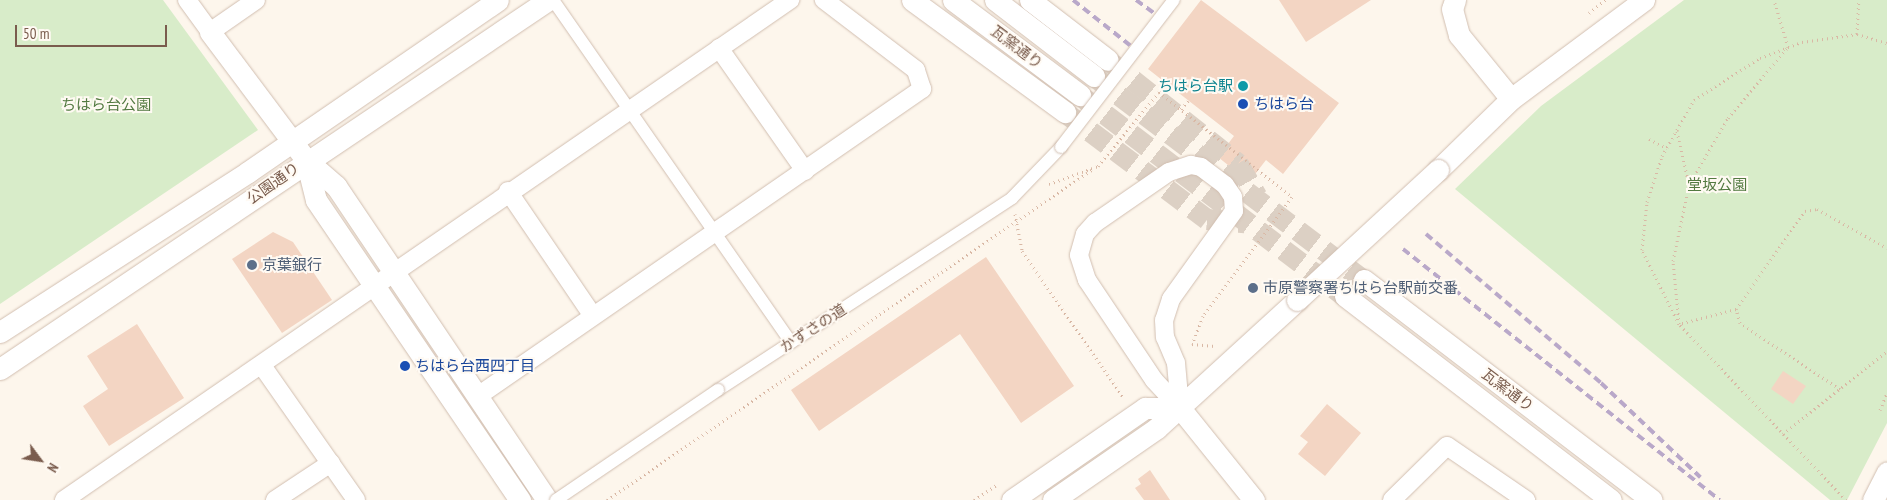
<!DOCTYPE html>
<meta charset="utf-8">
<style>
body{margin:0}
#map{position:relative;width:1887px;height:500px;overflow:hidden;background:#fdf6ec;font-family:"PT Sans Narrow","Noto Sans JP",sans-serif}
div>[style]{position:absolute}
.green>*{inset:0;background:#d8ecc9}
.building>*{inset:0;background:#f3d5c3}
.tertiary-tunnel>*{height:21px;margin-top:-10.5px;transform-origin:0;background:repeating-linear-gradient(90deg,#dcd0c4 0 21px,transparent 0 32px)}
.path>*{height:3px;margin-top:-1.5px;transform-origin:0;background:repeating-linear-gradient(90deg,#d9b8a5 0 1px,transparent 0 5px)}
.roads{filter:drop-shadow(0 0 1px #d1beb0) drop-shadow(0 0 1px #d1beb0)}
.pedestrian>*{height:12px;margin:-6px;padding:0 6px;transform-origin:6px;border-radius:6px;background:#fff}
.minor>*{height:18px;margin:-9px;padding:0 9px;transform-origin:9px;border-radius:9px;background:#fff}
.tertiary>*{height:21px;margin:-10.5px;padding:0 10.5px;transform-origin:10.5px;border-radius:10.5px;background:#fff}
.rail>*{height:4px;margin-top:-2px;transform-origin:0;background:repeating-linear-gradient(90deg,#b9a8c9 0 8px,transparent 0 13px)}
.bridges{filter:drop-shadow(0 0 1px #d1beb0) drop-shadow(0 0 1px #d1beb0)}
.pedestrian-bridge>*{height:12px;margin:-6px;padding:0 6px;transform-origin:6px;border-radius:6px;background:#fff}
.tertiary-bridge>*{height:21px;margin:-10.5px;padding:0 10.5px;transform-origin:10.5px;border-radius:10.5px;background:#fff}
.dots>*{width:14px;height:14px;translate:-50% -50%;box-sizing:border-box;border:2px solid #fffaf3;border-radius:50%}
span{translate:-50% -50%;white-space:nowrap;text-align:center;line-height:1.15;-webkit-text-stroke:4px #fffaf3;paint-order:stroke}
.street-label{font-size:15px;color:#7a5c4d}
.culture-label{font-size:15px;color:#0d838f}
.right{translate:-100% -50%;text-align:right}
.transit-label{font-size:15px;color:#164399}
.left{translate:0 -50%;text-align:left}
.park-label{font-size:15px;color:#537a41}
.service-label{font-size:15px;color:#4e5e75}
.north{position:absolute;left:15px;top:435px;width:50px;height:50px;-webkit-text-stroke:4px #fffaf3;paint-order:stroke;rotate:121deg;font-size:14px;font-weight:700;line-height:20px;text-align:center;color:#7a5c4d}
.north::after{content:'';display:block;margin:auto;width:18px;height:22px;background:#7a5c4d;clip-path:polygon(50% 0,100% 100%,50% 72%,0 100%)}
.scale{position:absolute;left:15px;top:25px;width:152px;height:22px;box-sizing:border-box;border:2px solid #7a5c4d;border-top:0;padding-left:6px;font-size:15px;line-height:18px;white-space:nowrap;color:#7a5c4d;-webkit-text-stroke:4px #fffaf3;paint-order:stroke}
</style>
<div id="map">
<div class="green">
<i style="clip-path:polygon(0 0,163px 0,258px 130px,0 304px)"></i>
<i style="clip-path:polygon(1684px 0,1887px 0,1887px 423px,1847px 500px,1830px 500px,1455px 189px,1541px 106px)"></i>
</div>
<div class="building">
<i style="clip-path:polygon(1201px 0,1339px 103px,1283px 174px,1266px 160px,1249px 182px,1218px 157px,1234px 136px,1148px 69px)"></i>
<i style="clip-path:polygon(1279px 0,1371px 0,1306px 42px)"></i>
<i style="clip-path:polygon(273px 232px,293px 242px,332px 300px,282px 333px,232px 259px)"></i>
<i style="clip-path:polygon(986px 257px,1074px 386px,1021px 423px,960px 334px,819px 431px,791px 390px)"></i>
<i style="clip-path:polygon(137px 324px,184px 398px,109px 446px,83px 406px,108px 389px,87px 356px)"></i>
<i style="clip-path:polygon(1783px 371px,1806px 386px,1793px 404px,1771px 389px)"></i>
<i style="clip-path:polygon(1327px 404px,1361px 433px,1325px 476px,1298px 454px,1308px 442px,1300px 436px)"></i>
<i style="clip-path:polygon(1150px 470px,1170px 500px,1144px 500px,1135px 488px,1141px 484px,1138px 479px)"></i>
</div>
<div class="tertiary-tunnel">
<i style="left:1108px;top:60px;width:166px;rotate:38.4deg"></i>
<i style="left:1238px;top:163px;width:38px;rotate:60deg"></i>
<i style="left:1094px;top:76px;width:338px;rotate:37.1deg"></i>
<i style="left:1080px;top:95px;width:333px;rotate:37.2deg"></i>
<i style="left:1065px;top:112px;width:178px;rotate:37deg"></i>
<i style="left:1207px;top:219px;width:38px;rotate:5deg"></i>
</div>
<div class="path">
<i style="left:1589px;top:13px;width:21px;rotate:-39deg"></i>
<i style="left:1857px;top:34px;width:34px;rotate:-87deg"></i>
<i style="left:1181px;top:109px;width:11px;rotate:-49deg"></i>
<i style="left:1677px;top:131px;width:55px;rotate:77.5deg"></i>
<i style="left:1649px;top:139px;width:20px;rotate:27deg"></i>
<i style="left:1049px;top:184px;width:52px;rotate:-20.2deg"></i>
<i style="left:1098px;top:166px;width:96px;rotate:-50.5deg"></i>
<i style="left:1159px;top:92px;width:169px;rotate:38.3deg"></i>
<i style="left:1292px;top:197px;width:149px;rotate:126.8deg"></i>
<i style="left:1203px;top:316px;width:30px;rotate:111deg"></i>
<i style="left:1192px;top:344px;width:23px;rotate:5deg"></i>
<i style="left:1015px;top:214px;width:38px;rotate:79deg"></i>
<i style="left:1022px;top:251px;width:178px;rotate:55.3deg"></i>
<i style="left:1736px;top:309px;width:59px;rotate:165.3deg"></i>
<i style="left:1679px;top:324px;width:63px;rotate:-95.4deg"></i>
<i style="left:1673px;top:261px;width:78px;rotate:-78.1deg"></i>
<i style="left:1689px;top:185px;width:78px;rotate:-59.8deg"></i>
<i style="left:1728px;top:118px;width:93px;rotate:-49.8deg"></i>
<i style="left:1788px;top:47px;width:49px;rotate:-106.6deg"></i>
<i style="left:1840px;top:389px;width:120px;rotate:-146.6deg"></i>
<i style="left:1740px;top:323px;width:15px;rotate:-106deg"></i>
<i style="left:1736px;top:309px;width:120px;rotate:-54.9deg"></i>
<i style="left:1805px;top:211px;width:12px;rotate:-9deg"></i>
<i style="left:1817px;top:209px;width:80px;rotate:29.1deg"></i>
<i style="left:1880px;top:410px;width:18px;rotate:-68deg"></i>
<i style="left:1783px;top:434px;width:133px;rotate:-38.6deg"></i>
<i style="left:607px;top:500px;width:588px;rotate:-34.26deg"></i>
<i style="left:974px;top:500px;width:27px;rotate:-34deg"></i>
<i style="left:1846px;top:500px;width:243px;rotate:-133.5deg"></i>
<i style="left:1679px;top:324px;width:83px;rotate:-116.6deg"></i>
<i style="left:1642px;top:250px;width:48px;rotate:-84.1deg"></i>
<i style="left:1647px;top:202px;width:48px;rotate:-71.9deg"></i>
<i style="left:1662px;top:156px;width:64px;rotate:-60.3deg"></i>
<i style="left:1694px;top:100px;width:78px;rotate:-32.5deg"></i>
<i style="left:1760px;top:58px;width:45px;rotate:-20.9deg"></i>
<i style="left:1802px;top:42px;width:56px;rotate:-8.3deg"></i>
<i style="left:1857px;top:34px;width:31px;rotate:17deg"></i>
</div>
<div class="roads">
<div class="pedestrian">
<i style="left:553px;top:0;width:417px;rotate:55.2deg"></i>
<i style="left:718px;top:390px;width:351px;rotate:-33.1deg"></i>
<i style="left:1012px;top:198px;width:71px;rotate:-46.1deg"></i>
</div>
<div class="minor">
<i style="left:187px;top:0;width:39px;rotate:54deg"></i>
<i style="left:210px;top:32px;width:56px;rotate:-34.8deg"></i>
<i style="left:719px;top:48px;width:150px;rotate:55deg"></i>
<i style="left:1191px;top:165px;width:10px;rotate:11deg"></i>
<i style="left:1201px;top:167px;width:30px;rotate:37deg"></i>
<i style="left:1225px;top:185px;width:14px;rotate:56deg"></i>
<i style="left:1233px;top:197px;width:14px;rotate:86deg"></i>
<i style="left:1234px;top:211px;width:108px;rotate:125.6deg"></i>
<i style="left:1171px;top:299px;width:22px;rotate:108deg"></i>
<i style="left:1164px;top:320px;width:17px;rotate:87deg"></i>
<i style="left:1165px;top:337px;width:28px;rotate:67deg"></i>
<i style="left:1176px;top:363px;width:45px;rotate:84.9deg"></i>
<i style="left:1180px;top:408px;width:38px;rotate:-133deg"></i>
<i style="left:1154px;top:380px;width:120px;rotate:-123.8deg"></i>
<i style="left:1087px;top:280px;width:26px;rotate:-108deg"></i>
<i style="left:1079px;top:255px;width:22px;rotate:-74deg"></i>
<i style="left:1085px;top:234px;width:15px;rotate:-48deg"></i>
<i style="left:1095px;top:223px;width:90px;rotate:-34.6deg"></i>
<i style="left:1169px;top:172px;width:23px;rotate:-18deg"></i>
<i style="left:508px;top:191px;width:148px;rotate:55.8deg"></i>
<i style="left:263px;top:367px;width:162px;rotate:55deg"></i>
<i style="left:478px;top:396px;width:540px;rotate:-34.66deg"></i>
<i style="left:922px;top:89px;width:20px;rotate:-108deg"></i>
<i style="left:916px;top:70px;width:116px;rotate:-142.7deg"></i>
<i style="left:64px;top:500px;width:882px;rotate:-34.56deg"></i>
<i style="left:275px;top:500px;width:67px;rotate:-33.5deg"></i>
<i style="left:1392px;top:500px;width:77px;rotate:-44.5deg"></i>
<i style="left:1447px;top:446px;width:96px;rotate:34.4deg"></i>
</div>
<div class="tertiary">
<i style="left:912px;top:0;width:190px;rotate:36.2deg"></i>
<i style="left:953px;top:0;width:159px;rotate:36.8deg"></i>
<i style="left:995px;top:0;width:125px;rotate:37.5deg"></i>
<i style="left:1030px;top:0;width:98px;rotate:37.6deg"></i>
<i style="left:1455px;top:0;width:9px;rotate:108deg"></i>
<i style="left:1452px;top:9px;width:27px;rotate:75deg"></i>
<i style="left:1459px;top:35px;width:82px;rotate:50.9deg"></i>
<i style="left:210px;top:32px;width:160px;rotate:53.1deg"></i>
<i style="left:306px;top:160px;width:40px;rotate:41deg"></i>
<i style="left:336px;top:186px;width:378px;rotate:56.1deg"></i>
<i style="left:306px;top:160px;width:41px;rotate:76deg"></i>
<i style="left:316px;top:200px;width:363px;rotate:55.8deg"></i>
<i style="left:1438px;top:170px;width:102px;rotate:-44.2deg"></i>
<i style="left:1511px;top:99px;width:166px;rotate:-36.7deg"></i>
<i style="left:1364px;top:280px;width:362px;rotate:37.4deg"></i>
<i style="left:1345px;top:296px;width:335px;rotate:37.5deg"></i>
<i style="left:0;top:332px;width:295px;rotate:-32.8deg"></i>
<i style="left:248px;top:172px;width:303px;rotate:-34.5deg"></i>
<i style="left:0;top:369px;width:661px;rotate:-33.95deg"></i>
<i style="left:1012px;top:500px;width:162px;rotate:-34.7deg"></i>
<i style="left:1145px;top:408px;width:35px"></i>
<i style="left:1180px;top:408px;width:118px;rotate:51.2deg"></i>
<i style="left:1053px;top:500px;width:126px;rotate:-34.7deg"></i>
<i style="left:1157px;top:428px;width:190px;rotate:-42.4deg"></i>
<i style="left:1873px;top:500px;width:31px;rotate:-63deg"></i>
</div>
</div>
<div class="rail">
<i style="left:1073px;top:0;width:75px;rotate:38.5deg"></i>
<i style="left:1136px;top:0;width:27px;rotate:36deg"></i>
<i style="left:1426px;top:234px;width:230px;rotate:40.4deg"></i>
<i style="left:1601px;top:383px;width:137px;rotate:43.5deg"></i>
<i style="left:1403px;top:249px;width:404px;rotate:38.4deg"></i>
</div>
<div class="bridges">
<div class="pedestrian-bridge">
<i style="left:1061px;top:147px;width:185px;rotate:-52.5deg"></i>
<i style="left:556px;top:500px;width:196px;rotate:-34.2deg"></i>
</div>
<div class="tertiary-bridge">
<i style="left:1297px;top:300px;width:192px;rotate:-42.7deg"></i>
</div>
</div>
<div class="dots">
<i style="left:1243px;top:86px;background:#0f9aa8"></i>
<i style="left:1243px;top:104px;background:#1a4fb4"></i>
<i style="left:252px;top:265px;background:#5c6f8a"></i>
<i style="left:1253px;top:288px;background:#5c6f8a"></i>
<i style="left:405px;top:366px;background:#1a4fb4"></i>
</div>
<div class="street-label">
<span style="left:1017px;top:47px;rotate:37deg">瓦窯通り</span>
<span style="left:273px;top:183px;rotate:-35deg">公園通り</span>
<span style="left:813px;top:328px;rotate:-33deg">かずさの道</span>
<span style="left:1508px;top:390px;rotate:37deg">瓦窯通り</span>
</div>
<div class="culture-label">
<span class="right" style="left:1233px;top:86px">ちはら台駅</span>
</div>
<div class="transit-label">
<span class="left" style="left:1254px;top:104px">ちはら台</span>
<span class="left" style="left:415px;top:366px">ちはら台西四丁目</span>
</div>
<div class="park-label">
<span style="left:106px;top:105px">ちはら台公園</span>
<span style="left:1717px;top:185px">堂坂公園</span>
</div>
<div class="service-label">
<span class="left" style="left:262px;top:265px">京葉銀行</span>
<span class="left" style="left:1263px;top:288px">市原警察署ちはら台駅前交番</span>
</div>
<div class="north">N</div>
<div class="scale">50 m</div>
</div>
